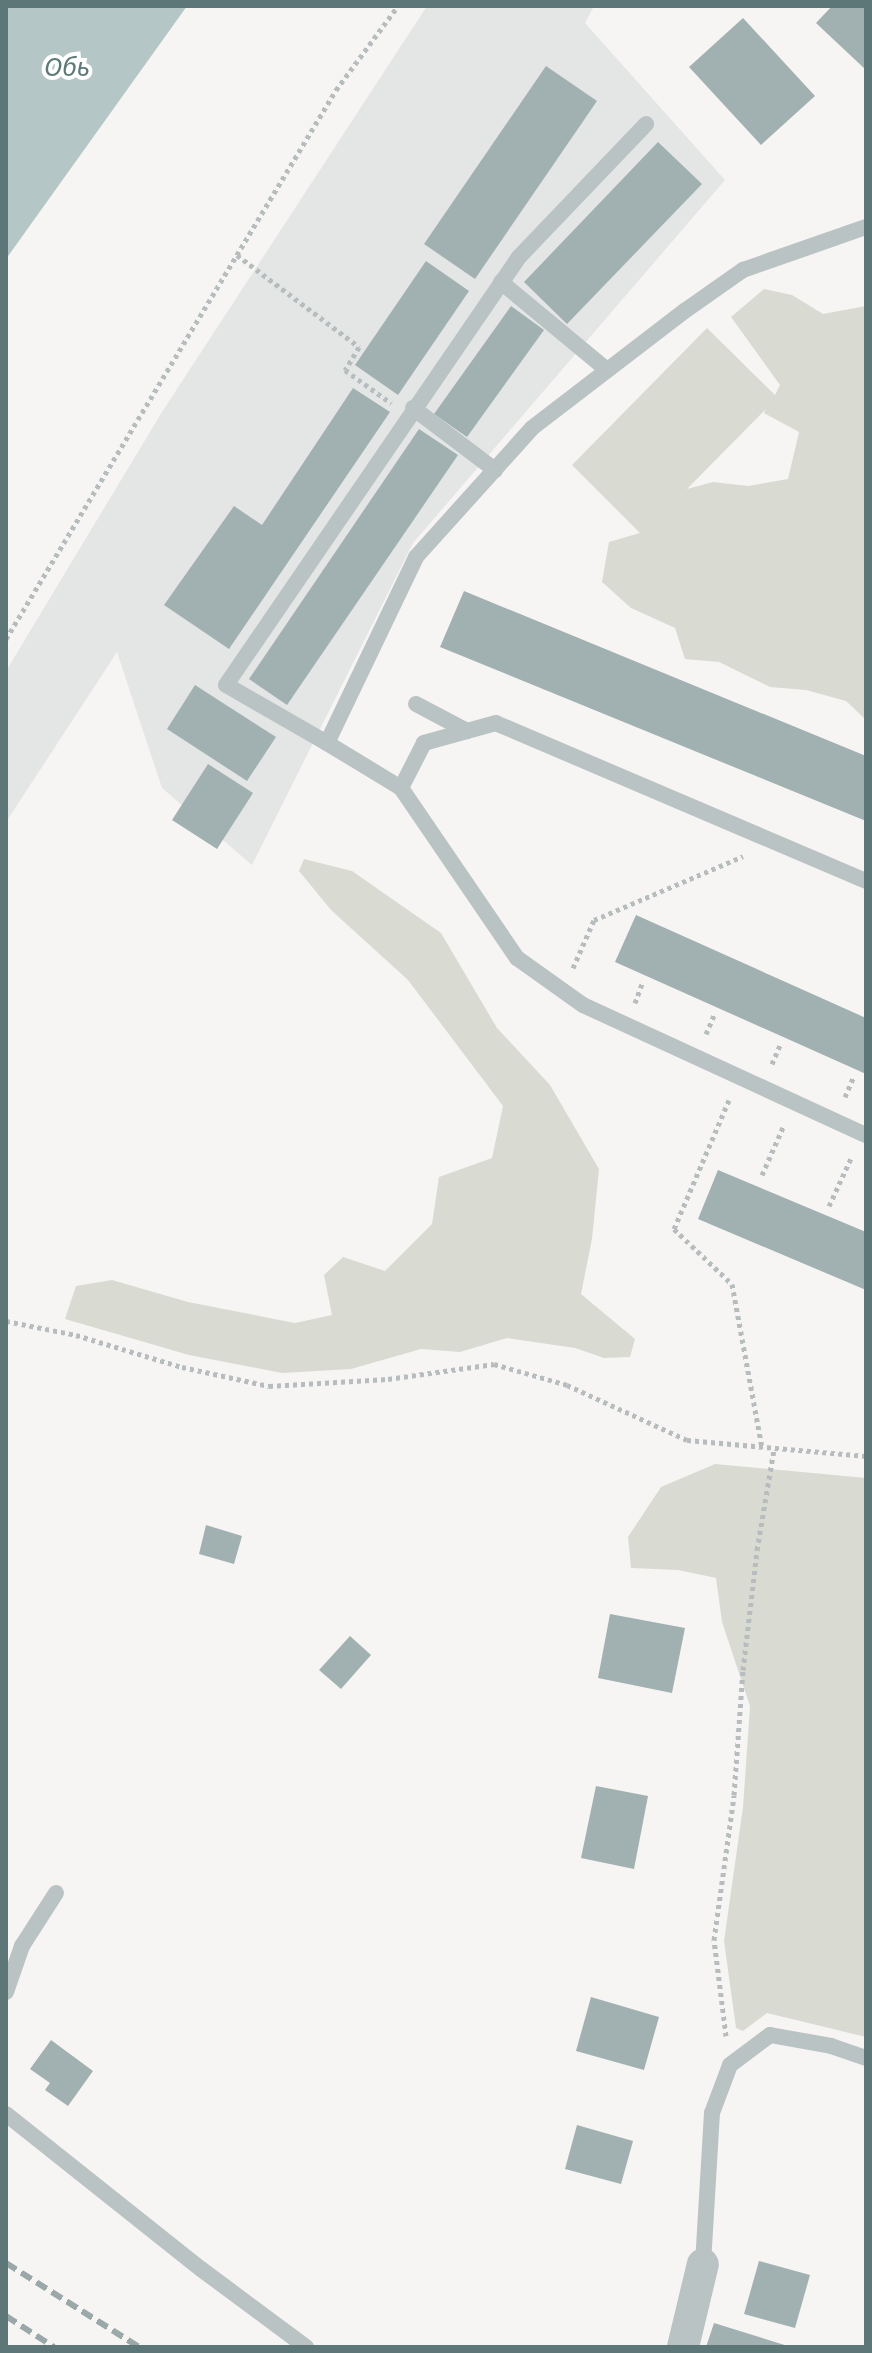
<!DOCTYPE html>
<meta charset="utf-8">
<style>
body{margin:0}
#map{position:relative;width:872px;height:2353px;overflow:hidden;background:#f7f5f3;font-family:"Noto Sans",sans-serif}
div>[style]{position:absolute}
.built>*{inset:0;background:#e4e5e5}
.green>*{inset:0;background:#d9dbd2}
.water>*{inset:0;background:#b4c6c5}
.building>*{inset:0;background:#a1b1b1}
.path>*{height:5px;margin-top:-2.5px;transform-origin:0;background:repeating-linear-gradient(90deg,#b7bdbe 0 4px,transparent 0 8px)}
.lane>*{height:16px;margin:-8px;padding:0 8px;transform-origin:8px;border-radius:8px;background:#bac3c4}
.street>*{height:32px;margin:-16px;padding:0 16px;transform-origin:16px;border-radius:16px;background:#bac3c4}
.rail>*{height:6px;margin-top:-3px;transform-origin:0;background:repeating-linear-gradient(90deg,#9aa8a9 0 12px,transparent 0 18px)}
span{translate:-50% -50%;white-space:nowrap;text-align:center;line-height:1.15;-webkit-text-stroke:8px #fff;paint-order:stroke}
.water-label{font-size:26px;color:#5c7a77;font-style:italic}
.frame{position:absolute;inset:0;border:8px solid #5d7778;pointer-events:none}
</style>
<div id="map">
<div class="built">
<i style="clip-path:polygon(427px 6px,594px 6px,585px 23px,725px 180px,413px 543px,252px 865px,162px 788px,117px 652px,6px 822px,6px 671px,162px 412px)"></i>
</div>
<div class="green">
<i style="clip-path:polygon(evenodd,764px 289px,792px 295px,823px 314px,866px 306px,866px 720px,846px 701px,806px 690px,770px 687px,719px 662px,685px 659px,675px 628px,631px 608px,602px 582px,609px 542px,640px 533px,572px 465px,707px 328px,775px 395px,780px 385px,731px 317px,764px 289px,766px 409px,764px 413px,799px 432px,788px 479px,748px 486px,713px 482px,687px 489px,766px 409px)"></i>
<i style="clip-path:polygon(304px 859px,352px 871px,441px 933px,497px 1028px,550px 1085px,599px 1169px,592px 1239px,581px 1294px,635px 1339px,630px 1357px,604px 1358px,575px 1348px,507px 1338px,460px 1352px,421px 1349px,351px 1369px,282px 1373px,189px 1355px,65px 1319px,76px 1286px,112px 1280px,188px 1302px,295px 1323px,332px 1315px,324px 1275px,343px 1257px,385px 1271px,432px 1224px,439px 1177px,492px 1158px,503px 1106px,408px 980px,331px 910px,299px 871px)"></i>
<i style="clip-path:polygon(715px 1464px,866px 1478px,866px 2037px,767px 2013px,743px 2031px,736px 2028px,724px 1941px,743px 1807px,750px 1706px,722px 1622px,716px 1578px,678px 1570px,631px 1568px,628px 1537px,661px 1487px)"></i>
</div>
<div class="water">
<i style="clip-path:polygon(6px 6px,187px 6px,6px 259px)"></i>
</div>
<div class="building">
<i style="clip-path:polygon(832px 6px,866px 6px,866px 70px,816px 23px)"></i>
<i style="clip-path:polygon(743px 18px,815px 96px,761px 145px,689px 67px)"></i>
<i style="clip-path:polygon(546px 66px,597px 101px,475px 279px,424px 244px)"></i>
<i style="clip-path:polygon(658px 142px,702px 184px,567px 324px,524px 282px)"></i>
<i style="clip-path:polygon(426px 261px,469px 291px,398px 395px,355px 365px)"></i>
<i style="clip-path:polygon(511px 306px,544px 330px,467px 437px,434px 414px)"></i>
<i style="clip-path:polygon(353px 388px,390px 412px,229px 649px,164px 605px,234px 506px,262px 525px)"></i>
<i style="clip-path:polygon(419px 429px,458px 455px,287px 705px,249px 679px)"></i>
<i style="clip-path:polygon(464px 591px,866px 756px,866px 821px,440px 647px)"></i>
<i style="clip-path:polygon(195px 685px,276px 737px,247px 781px,167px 729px)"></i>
<i style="clip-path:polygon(208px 764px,253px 793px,217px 849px,172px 820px)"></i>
<i style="clip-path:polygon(636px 915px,866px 1018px,866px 1074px,615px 962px)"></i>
<i style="clip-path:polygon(718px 1170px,866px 1232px,866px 1290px,698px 1219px)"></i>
<i style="clip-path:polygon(206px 1525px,242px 1536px,234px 1564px,199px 1554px)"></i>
<i style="clip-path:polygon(610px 1614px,685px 1628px,672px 1693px,598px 1678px)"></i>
<i style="clip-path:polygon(350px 1636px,371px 1655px,341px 1689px,319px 1670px)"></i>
<i style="clip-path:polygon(596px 1786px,648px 1796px,634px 1869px,581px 1858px)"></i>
<i style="clip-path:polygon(591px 1997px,659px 2017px,644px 2070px,576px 2051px)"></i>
<i style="clip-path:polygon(51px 2040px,93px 2071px,68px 2106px,45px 2090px,50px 2083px,30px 2069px)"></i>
<i style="clip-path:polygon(577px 2125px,633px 2141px,621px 2184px,565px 2169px)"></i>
<i style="clip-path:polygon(759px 2261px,810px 2275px,795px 2328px,744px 2314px)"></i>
<i style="clip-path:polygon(714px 2323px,788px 2346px,788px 2347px,706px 2347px)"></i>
</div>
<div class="path">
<i style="left:237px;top:255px;width:153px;rotate:37deg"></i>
<i style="left:359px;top:347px;width:27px;rotate:121deg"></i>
<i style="left:345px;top:370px;width:57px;rotate:35.7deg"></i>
<i style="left:6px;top:639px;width:641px;rotate:-58.99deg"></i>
<i style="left:336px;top:90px;width:104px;rotate:-53.6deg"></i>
<i style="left:573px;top:968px;width:52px;rotate:-66.4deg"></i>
<i style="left:594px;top:920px;width:162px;rotate:-23.2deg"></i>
<i style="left:635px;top:1003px;width:23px;rotate:-70deg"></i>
<i style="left:706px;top:1034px;width:23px;rotate:-67deg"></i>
<i style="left:772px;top:1064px;width:23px;rotate:-67deg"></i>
<i style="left:845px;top:1097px;width:23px;rotate:-67deg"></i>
<i style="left:729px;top:1100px;width:140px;rotate:113.1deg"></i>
<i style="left:674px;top:1229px;width:80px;rotate:43.5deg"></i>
<i style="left:732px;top:1284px;width:167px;rotate:79.6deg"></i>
<i style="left:762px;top:1175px;width:55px;rotate:-66.3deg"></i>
<i style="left:829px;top:1206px;width:55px;rotate:-65.3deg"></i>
<i style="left:6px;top:1321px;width:71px;rotate:11.3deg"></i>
<i style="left:76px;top:1335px;width:111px;rotate:16.8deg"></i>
<i style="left:182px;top:1367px;width:89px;rotate:12.3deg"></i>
<i style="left:269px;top:1386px;width:119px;rotate:-3.4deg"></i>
<i style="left:388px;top:1379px;width:107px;rotate:-8.1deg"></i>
<i style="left:494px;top:1364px;width:76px;rotate:16deg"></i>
<i style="left:567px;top:1385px;width:132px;rotate:24.6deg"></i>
<i style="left:687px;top:1440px;width:180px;rotate:5.1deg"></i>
<i style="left:726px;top:2036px;width:97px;rotate:-97.1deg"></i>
<i style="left:714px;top:1940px;width:146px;rotate:-82.1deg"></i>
<i style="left:734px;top:1795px;width:125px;rotate:-85.9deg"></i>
<i style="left:743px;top:1670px;width:121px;rotate:-83.3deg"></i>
<i style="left:757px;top:1550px;width:102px;rotate:-80.4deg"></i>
</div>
<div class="lane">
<i style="left:501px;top:282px;width:138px;rotate:39.7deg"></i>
<i style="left:413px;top:408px;width:103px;rotate:37.1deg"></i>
<i style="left:416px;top:704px;width:58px;rotate:27.9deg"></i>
<i style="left:327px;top:743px;width:116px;rotate:-150.1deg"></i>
<i style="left:226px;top:685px;width:519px;rotate:-55.61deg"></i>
<i style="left:519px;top:257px;width:184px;rotate:-46.3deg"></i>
<i style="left:401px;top:788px;width:87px;rotate:-148.7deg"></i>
<i style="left:327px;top:743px;width:206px;rotate:-64.4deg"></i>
<i style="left:416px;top:557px;width:173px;rotate:-48deg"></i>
<i style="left:532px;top:428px;width:194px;rotate:-37.5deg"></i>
<i style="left:686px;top:310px;width:70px;rotate:-35.1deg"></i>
<i style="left:743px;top:270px;width:130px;rotate:-19.3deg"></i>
<i style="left:866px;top:881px;width:402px;rotate:-156.9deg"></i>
<i style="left:496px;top:723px;width:75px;rotate:164.5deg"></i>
<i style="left:424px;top:743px;width:51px;rotate:117.1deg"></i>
<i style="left:401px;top:788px;width:206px;rotate:55.7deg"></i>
<i style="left:517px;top:958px;width:81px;rotate:35.5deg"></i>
<i style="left:583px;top:1005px;width:311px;rotate:24.7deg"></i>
<i style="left:6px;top:1992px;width:49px;rotate:-70.8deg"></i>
<i style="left:22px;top:1946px;width:63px;rotate:-57.3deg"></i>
<i style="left:6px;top:2114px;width:249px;rotate:38.5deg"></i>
<i style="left:201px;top:2269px;width:131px;rotate:36.6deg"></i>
<i style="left:703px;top:2264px;width:151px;rotate:-86.6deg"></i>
<i style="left:712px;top:2113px;width:51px;rotate:-69.4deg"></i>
<i style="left:730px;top:2065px;width:50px;rotate:-36.9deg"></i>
<i style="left:770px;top:2035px;width:62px;rotate:10.2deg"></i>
<i style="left:831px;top:2046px;width:37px;rotate:19deg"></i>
</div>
<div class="street">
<i style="left:683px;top:2347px;width:85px;rotate:-76.5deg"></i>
</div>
<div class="rail">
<i style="left:6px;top:2263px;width:157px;rotate:32.3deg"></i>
<i style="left:6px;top:2316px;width:57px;rotate:32.9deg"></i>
</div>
<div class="water-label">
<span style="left:67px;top:67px">Обь</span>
</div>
<div class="frame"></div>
</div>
